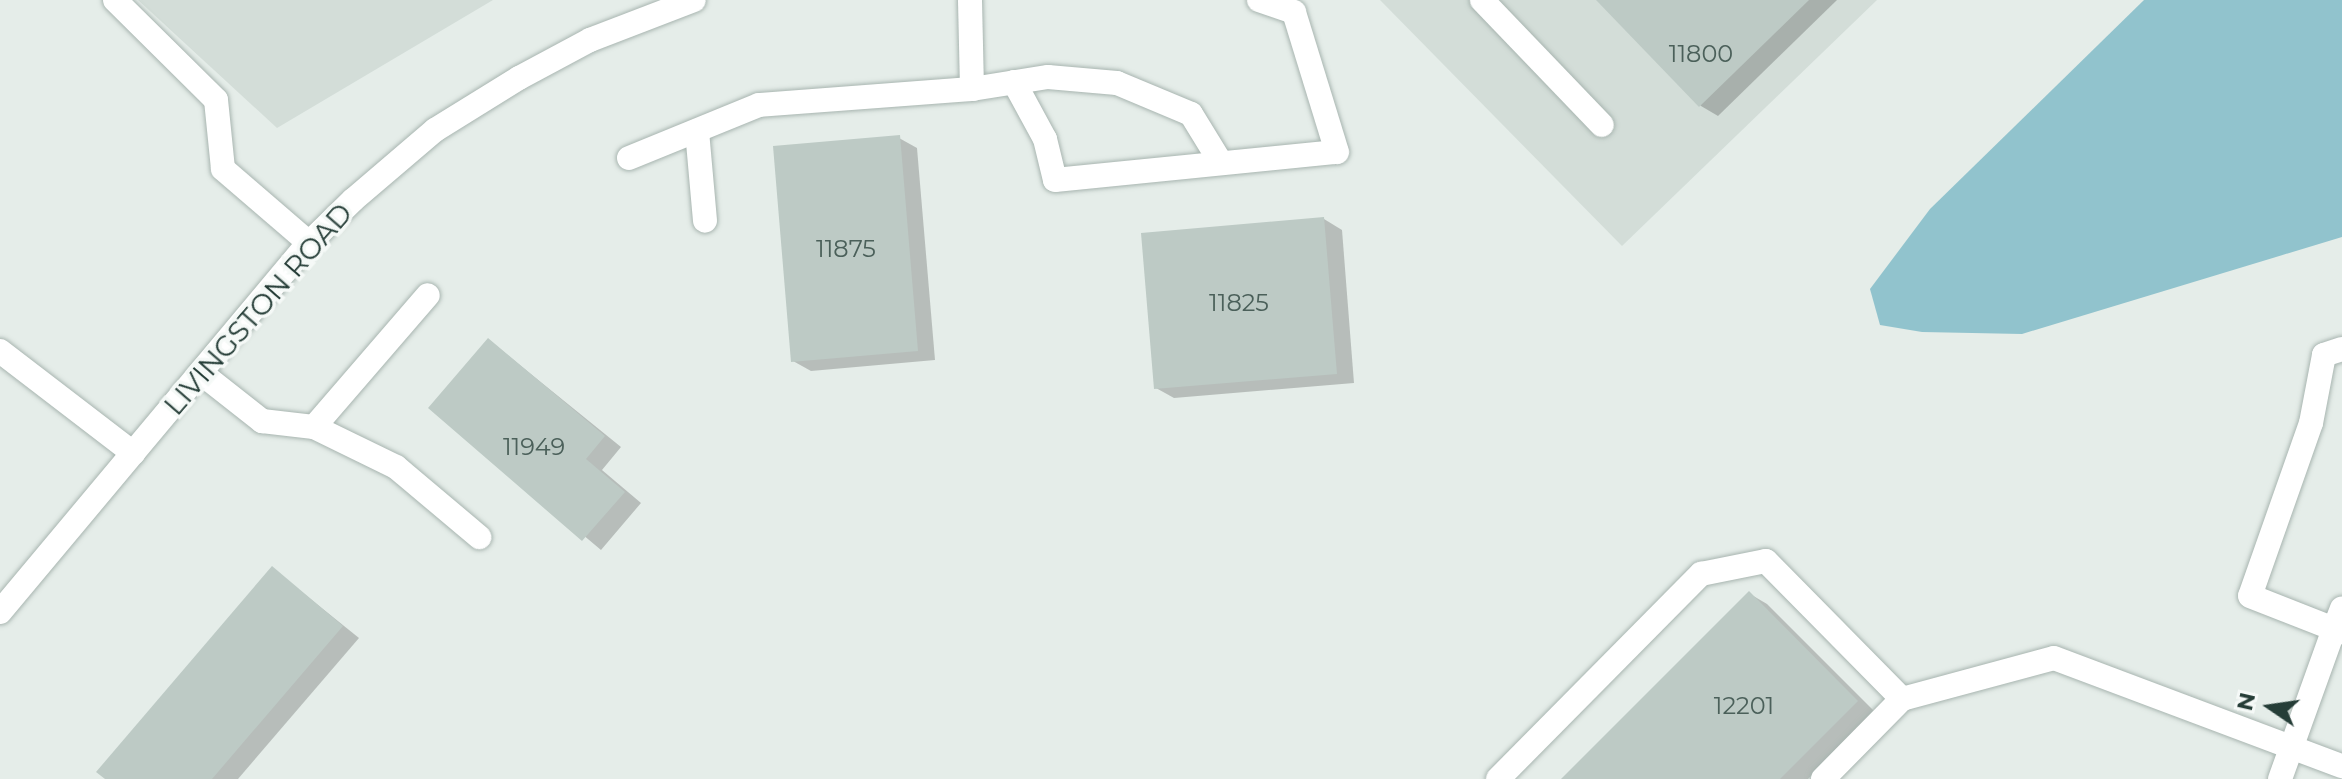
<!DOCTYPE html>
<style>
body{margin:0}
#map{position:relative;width:2342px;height:779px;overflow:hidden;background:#e5ede9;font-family:Montserrat,sans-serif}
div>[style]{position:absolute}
.built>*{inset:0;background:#d3ddd8}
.water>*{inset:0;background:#91c3cd}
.shadow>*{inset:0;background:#0003}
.building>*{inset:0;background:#bdcac5}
.roads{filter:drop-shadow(0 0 2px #a8b5b0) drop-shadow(0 0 2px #a8b5b0)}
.minor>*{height:24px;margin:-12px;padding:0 12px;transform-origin:12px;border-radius:12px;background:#fff}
span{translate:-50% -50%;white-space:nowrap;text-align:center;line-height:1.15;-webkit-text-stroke:7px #f5f9f7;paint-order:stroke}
.number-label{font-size:24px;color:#4b605a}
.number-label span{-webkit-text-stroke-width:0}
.street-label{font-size:28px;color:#253d37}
.north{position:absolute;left:2230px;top:667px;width:80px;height:80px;-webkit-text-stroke:6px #f5f9f7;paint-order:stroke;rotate:283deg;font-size:22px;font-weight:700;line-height:32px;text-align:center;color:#253d37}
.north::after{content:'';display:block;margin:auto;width:28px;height:36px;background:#253d37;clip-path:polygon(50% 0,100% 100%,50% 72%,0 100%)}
</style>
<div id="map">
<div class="built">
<i style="clip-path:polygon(138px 0,493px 0,277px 128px)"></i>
<i style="clip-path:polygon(1380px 0,1877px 0,1622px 246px)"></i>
</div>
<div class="water">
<i style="clip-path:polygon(2144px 0,2342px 0,2342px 237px,2022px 334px,1922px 332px,1880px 325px,1870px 289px,1930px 209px)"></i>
</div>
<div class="shadow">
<i style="clip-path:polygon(1599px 0,1837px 0,1718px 116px,1701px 106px)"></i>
<i style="clip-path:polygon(899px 138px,917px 148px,935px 360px,811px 371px,793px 361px)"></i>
<i style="clip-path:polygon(1324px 219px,1342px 230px,1354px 383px,1174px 398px,1156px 388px)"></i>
<i style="clip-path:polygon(489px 340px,621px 447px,602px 470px,641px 503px,601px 550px,431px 407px)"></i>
<i style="clip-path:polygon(272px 568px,359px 638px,238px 779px,108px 779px)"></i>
<i style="clip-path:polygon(1750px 594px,1767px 604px,1875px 712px,1808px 779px,1564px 779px)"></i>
</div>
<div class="building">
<i style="clip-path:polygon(1596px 0,1809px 0,1699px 107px)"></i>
<i style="clip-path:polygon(900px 135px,918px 351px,791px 362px,773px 146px)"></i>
<i style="clip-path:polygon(1324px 217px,1337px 374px,1154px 389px,1141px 233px)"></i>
<i style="clip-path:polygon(488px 338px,605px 436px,586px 459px,625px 492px,582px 541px,428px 408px)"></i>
<i style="clip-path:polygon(272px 566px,343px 626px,212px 779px,105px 779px,96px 772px)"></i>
<i style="clip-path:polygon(1749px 591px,1858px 701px,1780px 779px,1561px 779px)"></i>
</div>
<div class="roads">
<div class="minor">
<i style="left:115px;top:0;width:142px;rotate:44.7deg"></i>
<i style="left:216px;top:100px;width:69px;rotate:84.2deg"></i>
<i style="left:223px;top:169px;width:113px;rotate:40.7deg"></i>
<i style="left:1259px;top:0;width:37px;rotate:19deg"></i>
<i style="left:1482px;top:0;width:173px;rotate:46.2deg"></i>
<i style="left:1014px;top:82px;width:65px;rotate:61.5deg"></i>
<i style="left:1045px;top:139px;width:42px;rotate:76.3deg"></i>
<i style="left:1055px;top:180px;width:283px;rotate:-5.7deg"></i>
<i style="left:1337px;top:152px;width:146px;rotate:-107.1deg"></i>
<i style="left:972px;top:89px;width:77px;rotate:-9deg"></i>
<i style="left:1048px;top:77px;width:69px;rotate:5deg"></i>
<i style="left:1117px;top:83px;width:80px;rotate:22.7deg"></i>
<i style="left:1191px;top:114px;width:57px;rotate:58.5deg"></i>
<i style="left:697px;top:131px;width:90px;rotate:84.9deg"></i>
<i style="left:629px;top:158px;width:140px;rotate:-22.2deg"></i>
<i style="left:759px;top:105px;width:214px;rotate:-4.3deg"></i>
<i style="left:972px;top:89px;width:89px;rotate:-91.3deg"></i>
<i style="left:2342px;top:349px;width:19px;rotate:162deg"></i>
<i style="left:2324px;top:355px;width:69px;rotate:100.8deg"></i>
<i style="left:2311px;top:423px;width:183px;rotate:109.4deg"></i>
<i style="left:2250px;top:596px;width:90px;rotate:21.4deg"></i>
<i style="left:2334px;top:629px;width:22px;rotate:-69deg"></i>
<i style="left:0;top:351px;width:168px;rotate:37.5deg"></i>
<i style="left:201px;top:373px;width:78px;rotate:38.2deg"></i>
<i style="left:262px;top:421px;width:52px;rotate:6.6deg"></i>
<i style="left:314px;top:427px;width:91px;rotate:26deg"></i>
<i style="left:396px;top:467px;width:109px;rotate:40.1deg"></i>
<i style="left:314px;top:427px;width:174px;rotate:-49.2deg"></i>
<i style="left:0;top:612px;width:481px;rotate:-50.1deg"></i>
<i style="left:309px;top:243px;width:62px;rotate:-44.3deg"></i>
<i style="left:353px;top:200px;width:108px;rotate:-40.5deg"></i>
<i style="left:435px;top:130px;width:99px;rotate:-31.8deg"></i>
<i style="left:519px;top:78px;width:81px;rotate:-28.2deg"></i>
<i style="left:590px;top:40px;width:111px;rotate:-21deg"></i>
<i style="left:1498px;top:779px;width:289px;rotate:-45.3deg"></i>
<i style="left:1701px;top:574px;width:66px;rotate:-11.3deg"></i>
<i style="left:1766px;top:561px;width:194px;rotate:45.4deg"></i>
<i style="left:1823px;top:779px;width:112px;rotate:-45.4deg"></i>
<i style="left:1902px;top:699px;width:157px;rotate:-15.1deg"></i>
<i style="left:2054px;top:658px;width:308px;rotate:20.6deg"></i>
<i style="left:2280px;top:779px;width:159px;rotate:-70.2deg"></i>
<i style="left:2334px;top:629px;width:9px;rotate:21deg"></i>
</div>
</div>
<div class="number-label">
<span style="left:1701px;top:54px">11800</span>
<span style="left:846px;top:249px">11875</span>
<span style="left:1239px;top:303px">11825</span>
<span style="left:534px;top:447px">11949</span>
<span style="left:1744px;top:706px">12201</span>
</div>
<div class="street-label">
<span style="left:258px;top:309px;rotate:-49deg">LIVINGSTON ROAD</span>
</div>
<div class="north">N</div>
</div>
